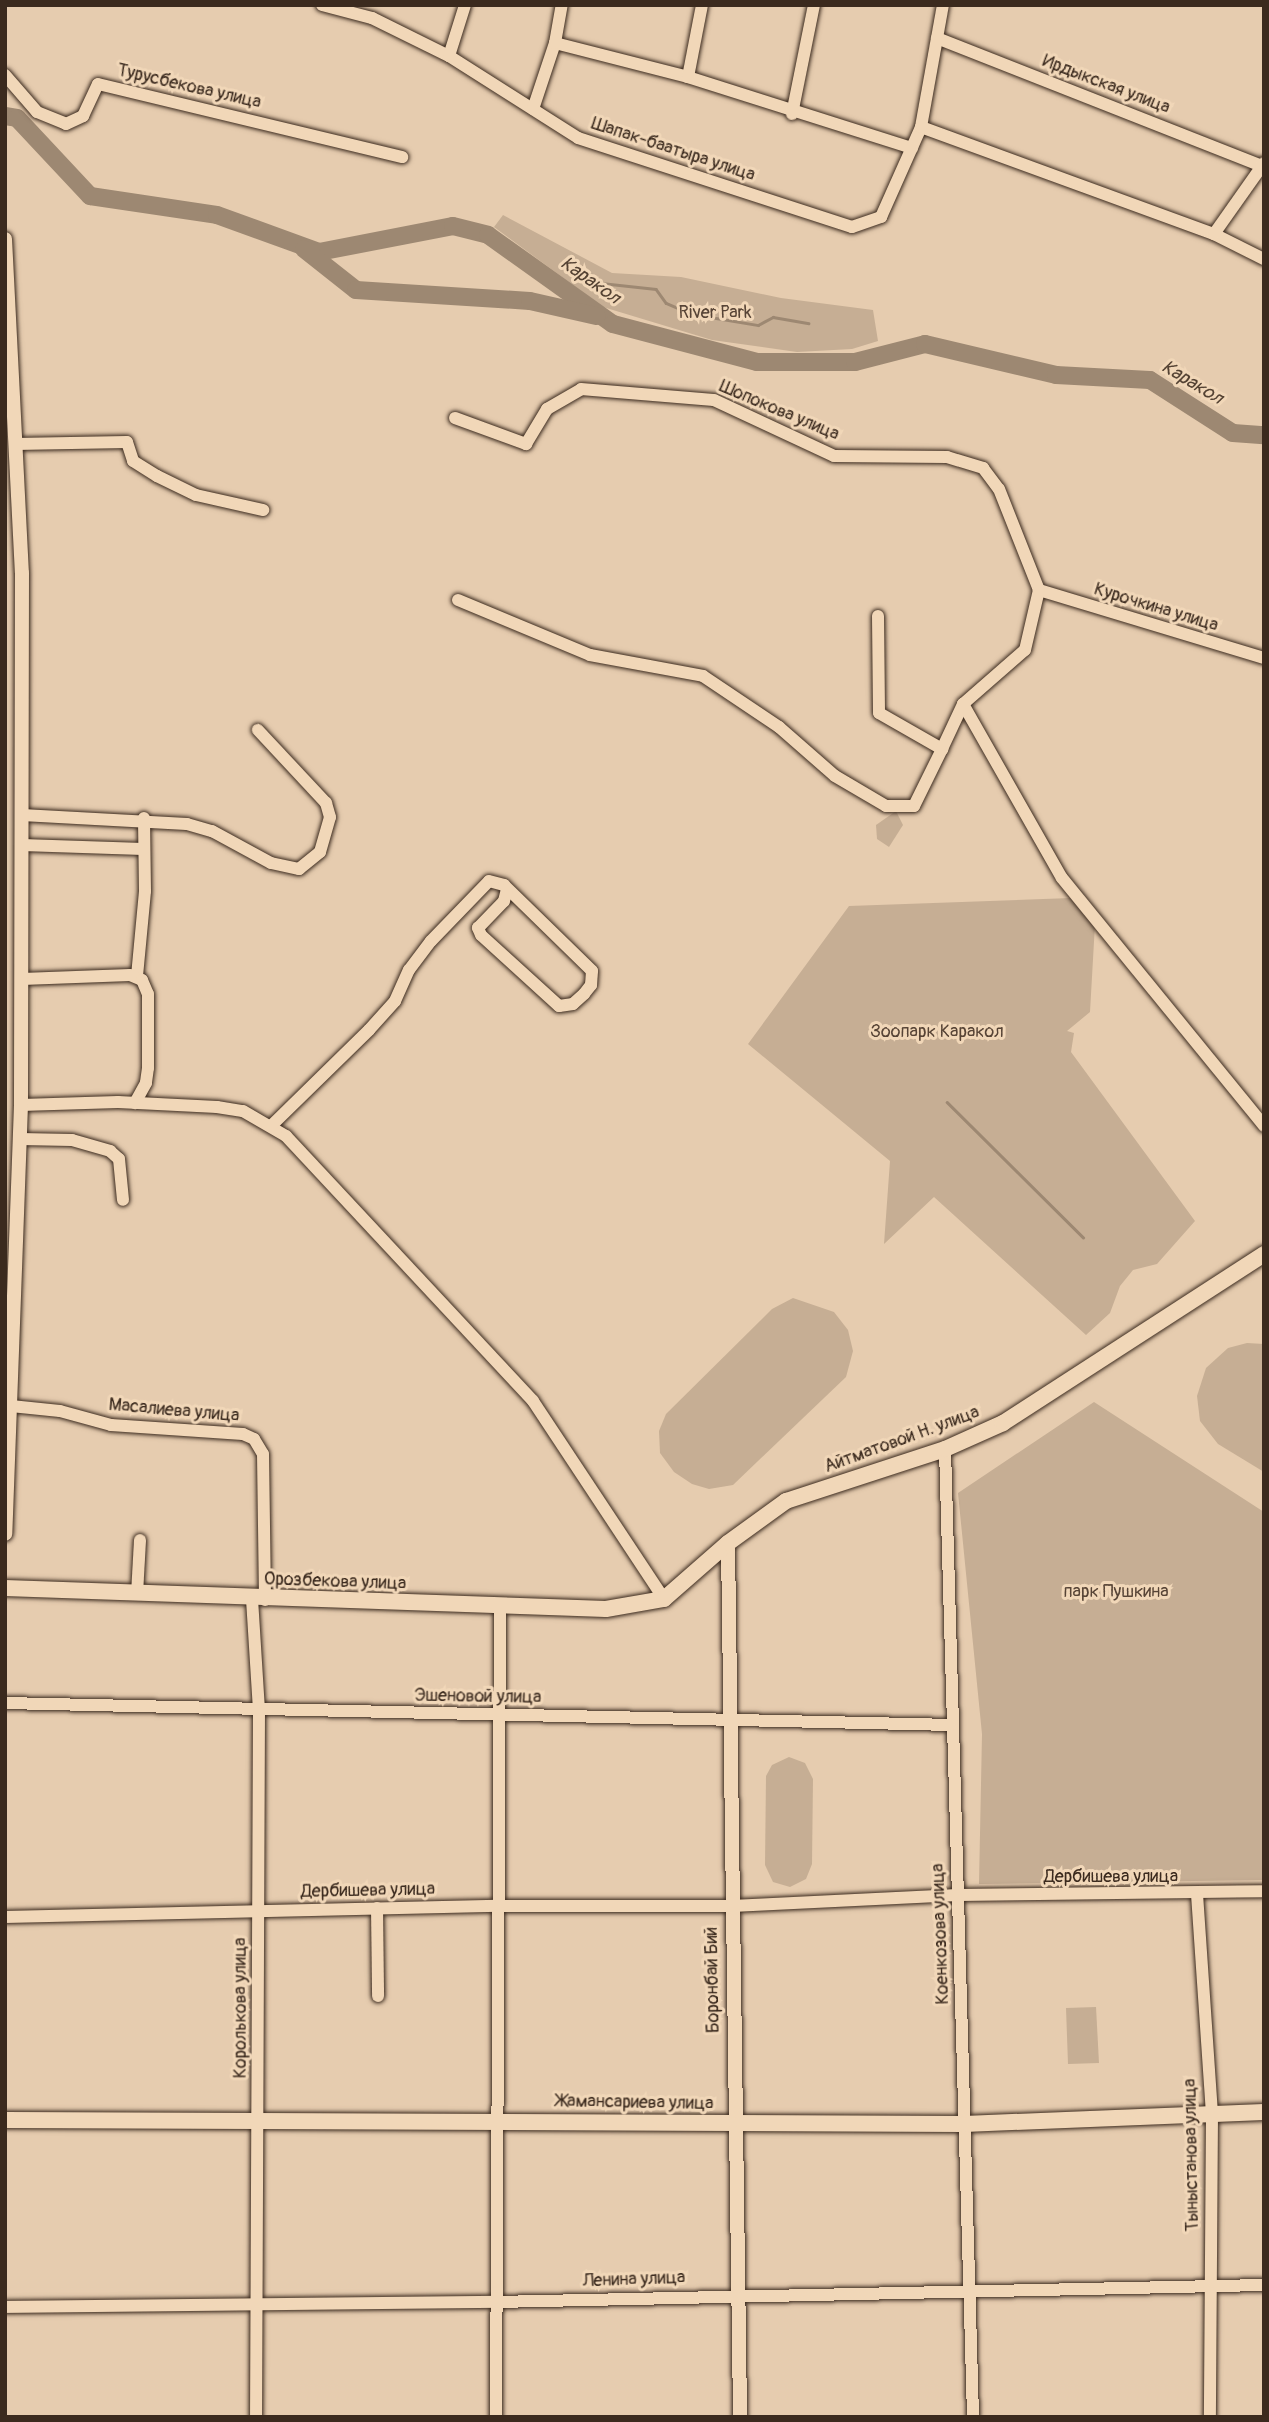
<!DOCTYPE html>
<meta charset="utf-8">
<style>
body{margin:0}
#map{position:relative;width:1269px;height:2422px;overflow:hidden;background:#e6ccaf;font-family:Pangolin,sans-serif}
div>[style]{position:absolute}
.green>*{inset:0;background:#c6ae94}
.stream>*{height:2.5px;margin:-1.25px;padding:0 1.25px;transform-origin:1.25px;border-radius:1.25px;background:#9d8872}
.river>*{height:18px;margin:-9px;padding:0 9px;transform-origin:9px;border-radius:9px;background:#9d8872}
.roads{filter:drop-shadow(0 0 2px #3b2a1e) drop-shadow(0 0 2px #3b2a1e)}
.minor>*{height:12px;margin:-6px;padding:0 6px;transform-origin:6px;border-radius:6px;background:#f1d7b8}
.tertiary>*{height:14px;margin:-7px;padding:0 7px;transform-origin:7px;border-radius:7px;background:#f1d7b8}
.secondary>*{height:16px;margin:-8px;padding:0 8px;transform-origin:8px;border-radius:8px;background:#f1d7b8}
span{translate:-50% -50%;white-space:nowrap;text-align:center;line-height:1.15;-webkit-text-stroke:6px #f1d7b8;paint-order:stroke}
.street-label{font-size:18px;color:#3b2a1e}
.park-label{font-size:18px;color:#574436}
.water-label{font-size:19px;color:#544233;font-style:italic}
.frame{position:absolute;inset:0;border:7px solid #3b2a1e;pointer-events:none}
</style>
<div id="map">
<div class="green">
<i style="clip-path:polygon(503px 215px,612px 273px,681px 277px,781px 298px,873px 310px,878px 341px,852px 349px,797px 352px,712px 340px,603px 307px,494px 227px)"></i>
<i style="clip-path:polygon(896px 811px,903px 825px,889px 847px,877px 839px,876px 825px)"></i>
<i style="clip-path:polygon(1071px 898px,1095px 924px,1090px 1012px,1067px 1031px,1074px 1033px,1071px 1052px,1195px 1221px,1157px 1264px,1133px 1270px,1120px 1286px,1110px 1313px,1086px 1335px,934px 1197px,884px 1244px,890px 1161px,748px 1044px,849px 906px)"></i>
<i style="clip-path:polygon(793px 1298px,834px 1312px,848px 1330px,853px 1351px,846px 1377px,733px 1485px,709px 1489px,692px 1484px,674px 1472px,660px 1453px,659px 1431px,666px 1414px,772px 1309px)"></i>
<i style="clip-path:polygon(1247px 1343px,1264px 1344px,1264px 1472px,1218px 1444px,1200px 1421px,1197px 1396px,1206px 1368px,1228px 1348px)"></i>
<i style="clip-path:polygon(1094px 1402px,1264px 1512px,1264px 1880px,979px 1884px,982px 1734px,958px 1493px)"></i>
<i style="clip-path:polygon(789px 1757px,805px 1763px,813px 1779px,812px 1864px,806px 1879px,790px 1887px,773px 1882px,765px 1865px,766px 1776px,772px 1765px)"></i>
<i style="clip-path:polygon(1096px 2007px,1099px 2063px,1068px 2064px,1066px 2008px)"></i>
</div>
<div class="stream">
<i style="left:581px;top:266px;width:26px;rotate:40deg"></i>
<i style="left:601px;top:283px;width:55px;rotate:6.2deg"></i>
<i style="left:656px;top:289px;width:17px;rotate:54deg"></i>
<i style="left:666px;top:303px;width:28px;rotate:23deg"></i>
<i style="left:692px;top:314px;width:67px;rotate:9.5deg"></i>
<i style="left:758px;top:325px;width:17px;rotate:-28deg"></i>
<i style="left:773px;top:317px;width:36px;rotate:10deg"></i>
<i style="left:947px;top:1102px;width:192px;rotate:44.8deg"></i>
</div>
<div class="river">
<i style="left:5px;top:116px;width:12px;rotate:9deg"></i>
<i style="left:17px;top:118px;width:107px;rotate:46.9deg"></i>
<i style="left:90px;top:196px;width:128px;rotate:8.5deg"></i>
<i style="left:217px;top:215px;width:109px;rotate:19.9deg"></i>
<i style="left:319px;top:252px;width:136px;rotate:-11deg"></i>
<i style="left:453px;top:226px;width:36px;rotate:14deg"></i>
<i style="left:488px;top:235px;width:153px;rotate:35.5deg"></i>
<i style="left:613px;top:324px;width:149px;rotate:14.8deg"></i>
<i style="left:757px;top:362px;width:98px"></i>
<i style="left:855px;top:362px;width:72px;rotate:-14.4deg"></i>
<i style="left:925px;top:344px;width:135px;rotate:13.3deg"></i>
<i style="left:1056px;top:375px;width:94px;rotate:3deg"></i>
<i style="left:1150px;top:380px;width:98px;rotate:32.6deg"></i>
<i style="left:1233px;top:433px;width:31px;rotate:4deg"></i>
<i style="left:304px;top:249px;width:66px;rotate:38.3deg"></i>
<i style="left:356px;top:290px;width:174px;rotate:3.6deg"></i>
<i style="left:530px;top:301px;width:68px;rotate:12.8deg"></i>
</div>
<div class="roads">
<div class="minor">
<i style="left:322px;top:5px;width:52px;rotate:14.6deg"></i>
<i style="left:372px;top:18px;width:86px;rotate:26.3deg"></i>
<i style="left:449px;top:56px;width:153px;rotate:32.4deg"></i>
<i style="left:578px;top:138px;width:288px;rotate:18deg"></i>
<i style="left:852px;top:227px;width:31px;rotate:-19deg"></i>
<i style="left:881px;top:217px;width:98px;rotate:-66deg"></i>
<i style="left:921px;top:127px;width:312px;rotate:20.1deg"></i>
<i style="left:1214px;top:234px;width:56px;rotate:26.6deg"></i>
<i style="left:937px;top:38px;width:349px;rotate:21.5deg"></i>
<i style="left:555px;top:43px;width:137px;rotate:14.3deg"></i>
<i style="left:688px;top:77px;width:235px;rotate:17.6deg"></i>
<i style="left:449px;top:56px;width:53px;rotate:-72.6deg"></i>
<i style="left:5px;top:75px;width:49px;rotate:49.1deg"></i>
<i style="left:37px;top:112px;width:31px;rotate:22deg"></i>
<i style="left:66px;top:124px;width:19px;rotate:-25deg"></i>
<i style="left:83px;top:116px;width:35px;rotate:-65deg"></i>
<i style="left:98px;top:84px;width:313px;rotate:13.5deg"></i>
<i style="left:688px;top:77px;width:73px;rotate:-79deg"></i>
<i style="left:533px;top:109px;width:70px;rotate:-71.6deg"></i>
<i style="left:555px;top:43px;width:39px;rotate:-80deg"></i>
<i style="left:792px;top:114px;width:111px;rotate:-78.6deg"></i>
<i style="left:921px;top:127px;width:124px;rotate:-79.8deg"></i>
<i style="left:1214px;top:234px;width:87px;rotate:-54.8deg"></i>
<i style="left:455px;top:418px;width:76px;rotate:20.1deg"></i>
<i style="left:526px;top:444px;width:41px;rotate:-59deg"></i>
<i style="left:547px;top:409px;width:39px;rotate:-30deg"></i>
<i style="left:581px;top:389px;width:133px;rotate:4.7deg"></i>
<i style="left:714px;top:400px;width:132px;rotate:25deg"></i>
<i style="left:834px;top:456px;width:113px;rotate:0.5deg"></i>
<i style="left:947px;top:457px;width:38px;rotate:17deg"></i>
<i style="left:983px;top:468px;width:26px;rotate:53deg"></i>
<i style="left:999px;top:489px;width:109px;rotate:68.4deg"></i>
<i style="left:15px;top:444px;width:112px;rotate:-1deg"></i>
<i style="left:127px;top:442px;width:20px;rotate:72deg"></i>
<i style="left:133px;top:461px;width:28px;rotate:32deg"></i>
<i style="left:157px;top:476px;width:43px;rotate:26deg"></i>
<i style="left:196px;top:495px;width:69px;rotate:12.6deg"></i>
<i style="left:1039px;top:590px;width:235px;rotate:16.8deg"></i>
<i style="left:458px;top:600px;width:143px;rotate:22.6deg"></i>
<i style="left:590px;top:655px;width:115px;rotate:10.5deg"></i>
<i style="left:703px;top:676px;width:92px;rotate:33.9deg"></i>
<i style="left:779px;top:727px;width:74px;rotate:41.2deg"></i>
<i style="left:835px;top:776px;width:59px;rotate:30.5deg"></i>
<i style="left:886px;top:806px;width:28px"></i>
<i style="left:914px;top:806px;width:64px;rotate:-63.8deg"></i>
<i style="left:878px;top:616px;width:97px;rotate:89.4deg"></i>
<i style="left:879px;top:713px;width:73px;rotate:29.7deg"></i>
<i style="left:942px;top:749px;width:50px;rotate:-65deg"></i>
<i style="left:963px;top:704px;width:82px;rotate:-41.1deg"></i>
<i style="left:1025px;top:650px;width:62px;rotate:-76.9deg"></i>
<i style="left:963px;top:704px;width:200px;rotate:60.4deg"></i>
<i style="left:1062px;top:878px;width:320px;rotate:50.8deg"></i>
<i style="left:22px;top:815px;width:165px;rotate:3.1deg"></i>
<i style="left:187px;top:824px;width:26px;rotate:16deg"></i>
<i style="left:212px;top:831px;width:67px;rotate:28.5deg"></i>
<i style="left:271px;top:863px;width:29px;rotate:12deg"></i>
<i style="left:299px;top:869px;width:27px;rotate:-39deg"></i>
<i style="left:320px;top:852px;width:36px;rotate:-74deg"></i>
<i style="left:330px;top:817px;width:15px;rotate:-106deg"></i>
<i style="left:326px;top:803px;width:100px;rotate:-133deg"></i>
<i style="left:22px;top:845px;width:121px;rotate:1.9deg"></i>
<i style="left:137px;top:976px;width:85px;rotate:-84.6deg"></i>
<i style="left:145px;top:891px;width:73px;rotate:-90.8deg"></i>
<i style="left:22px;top:979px;width:108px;rotate:-2.1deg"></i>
<i style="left:130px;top:975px;width:13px;rotate:23deg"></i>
<i style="left:142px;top:980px;width:15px;rotate:67deg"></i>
<i style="left:148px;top:994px;width:74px;rotate:90deg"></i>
<i style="left:148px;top:1068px;width:15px;rotate:98deg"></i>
<i style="left:146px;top:1083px;width:23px;rotate:119deg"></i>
<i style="left:21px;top:1105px;width:97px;rotate:-1.8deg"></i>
<i style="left:118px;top:1102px;width:99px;rotate:2.9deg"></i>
<i style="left:217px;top:1107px;width:26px;rotate:9deg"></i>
<i style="left:243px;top:1111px;width:50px;rotate:30.2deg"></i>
<i style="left:286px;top:1136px;width:362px;rotate:47deg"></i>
<i style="left:533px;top:1401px;width:237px;rotate:56.5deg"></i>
<i style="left:272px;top:1125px;width:136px;rotate:-44.4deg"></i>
<i style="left:369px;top:1030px;width:39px;rotate:-48deg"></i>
<i style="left:395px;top:1001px;width:34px;rotate:-66deg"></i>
<i style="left:409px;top:970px;width:36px;rotate:-53deg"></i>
<i style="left:431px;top:941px;width:83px;rotate:-46deg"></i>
<i style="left:489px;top:881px;width:16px;rotate:15deg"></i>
<i style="left:504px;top:885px;width:123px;rotate:44.3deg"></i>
<i style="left:592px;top:971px;width:14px;rotate:94deg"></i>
<i style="left:591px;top:985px;width:11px;rotate:128deg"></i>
<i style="left:584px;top:994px;width:15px;rotate:138deg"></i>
<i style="left:573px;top:1004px;width:14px;rotate:172deg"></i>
<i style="left:559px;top:1006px;width:105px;rotate:-137.7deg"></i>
<i style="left:481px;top:935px;width:8px;rotate:-113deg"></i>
<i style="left:478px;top:928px;width:37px;rotate:-46deg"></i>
<i style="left:504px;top:901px;width:12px;rotate:-76deg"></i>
<i style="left:20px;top:1139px;width:52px;rotate:1.1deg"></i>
<i style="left:72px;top:1140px;width:40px;rotate:16deg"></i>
<i style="left:110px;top:1151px;width:12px;rotate:42deg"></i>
<i style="left:119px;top:1159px;width:41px;rotate:84.4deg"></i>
<i style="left:11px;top:1406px;width:49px;rotate:5.8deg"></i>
<i style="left:60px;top:1411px;width:53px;rotate:15.4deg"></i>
<i style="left:111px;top:1425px;width:132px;rotate:3.9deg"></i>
<i style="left:243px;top:1434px;width:12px;rotate:24deg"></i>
<i style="left:254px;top:1439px;width:17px;rotate:59deg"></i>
<i style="left:263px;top:1454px;width:146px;rotate:89.2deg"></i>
<i style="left:945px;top:1449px;width:968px;rotate:88.34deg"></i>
<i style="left:137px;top:1594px;width:54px;rotate:-86.8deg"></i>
<i style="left:252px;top:1599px;width:112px;rotate:86.4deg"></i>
<i style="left:259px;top:1711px;width:706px;rotate:90.24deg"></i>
<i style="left:5px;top:1703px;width:945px;rotate:1.33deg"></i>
<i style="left:1197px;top:1894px;width:221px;rotate:86.1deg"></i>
<i style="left:1212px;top:2114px;width:303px;rotate:90.4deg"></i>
<i style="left:377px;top:1908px;width:88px;rotate:89.3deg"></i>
<i style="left:5px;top:1917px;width:493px;rotate:-1.3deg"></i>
<i style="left:498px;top:1906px;width:234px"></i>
<i style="left:732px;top:1906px;width:226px;rotate:-2.8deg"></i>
<i style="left:958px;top:1895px;width:306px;rotate:-0.7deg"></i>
<i style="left:5px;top:2307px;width:491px;rotate:-0.6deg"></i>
<i style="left:496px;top:2302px;width:768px;rotate:-1.27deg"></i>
<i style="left:496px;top:2417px;width:812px;rotate:-89.72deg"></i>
</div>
<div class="tertiary">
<i style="left:5px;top:239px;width:334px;rotate:87.1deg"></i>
<i style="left:22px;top:573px;width:532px;rotate:90.11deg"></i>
<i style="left:21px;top:1105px;width:429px;rotate:92.1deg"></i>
<i style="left:728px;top:1543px;width:874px;rotate:89.21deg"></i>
</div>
<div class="secondary">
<i style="left:5px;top:1588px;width:601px;rotate:2deg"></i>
<i style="left:606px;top:1609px;width:59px;rotate:-9.8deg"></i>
<i style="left:664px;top:1599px;width:85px;rotate:-41.2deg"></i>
<i style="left:728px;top:1543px;width:72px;rotate:-35.9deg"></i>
<i style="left:786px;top:1501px;width:167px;rotate:-18.1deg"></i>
<i style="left:945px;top:1449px;width:64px;rotate:-24.1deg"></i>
<i style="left:1003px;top:1423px;width:311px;rotate:-32.9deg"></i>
<i style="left:5px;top:2120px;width:959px;rotate:0.24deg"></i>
<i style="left:964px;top:2124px;width:300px;rotate:-2.3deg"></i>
</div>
</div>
<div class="street-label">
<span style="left:1106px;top:85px;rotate:21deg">Ирдыкская улица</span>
<span style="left:189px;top:87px;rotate:13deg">Турусбекова улица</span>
<span style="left:673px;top:150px;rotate:18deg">Шапак-баатыра улица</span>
<span style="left:779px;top:411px;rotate:23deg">Шопокова улица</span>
<span style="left:1156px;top:608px;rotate:17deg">Курочкина улица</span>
<span style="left:174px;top:1411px;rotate:5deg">Масалиева улица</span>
<span style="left:902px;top:1440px;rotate:-20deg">Айтматовой Н. улица</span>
<span style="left:335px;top:1582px;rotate:2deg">Орозбекова улица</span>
<span style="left:478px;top:1697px;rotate:1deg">Эшеновой улица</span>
<span style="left:1111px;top:1877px">Дербишева улица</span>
<span style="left:368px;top:1891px;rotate:-1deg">Дербишева улица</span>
<span style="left:941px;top:1934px;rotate:-92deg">Коенкозова улица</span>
<span style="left:713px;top:1980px;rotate:-91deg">Боронбай Бий</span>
<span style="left:241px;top:2008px;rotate:-90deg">Королькова улица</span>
<span style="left:635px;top:2103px;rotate:1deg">Жамансариева улица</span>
<span style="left:1192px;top:2155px;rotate:-91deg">Тыныстанова улица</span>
<span style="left:634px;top:2280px;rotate:-2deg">Ленина улица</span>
</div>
<div class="park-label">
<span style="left:715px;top:313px">River Park</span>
<span style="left:937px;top:1032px">Зоопарк Каракол</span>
<span style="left:1116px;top:1592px">парк Пушкина</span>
</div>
<div class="water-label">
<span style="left:590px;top:281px;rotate:35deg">Каракол</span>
<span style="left:1192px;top:383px;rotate:31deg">Каракол</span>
</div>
<div class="frame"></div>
</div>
